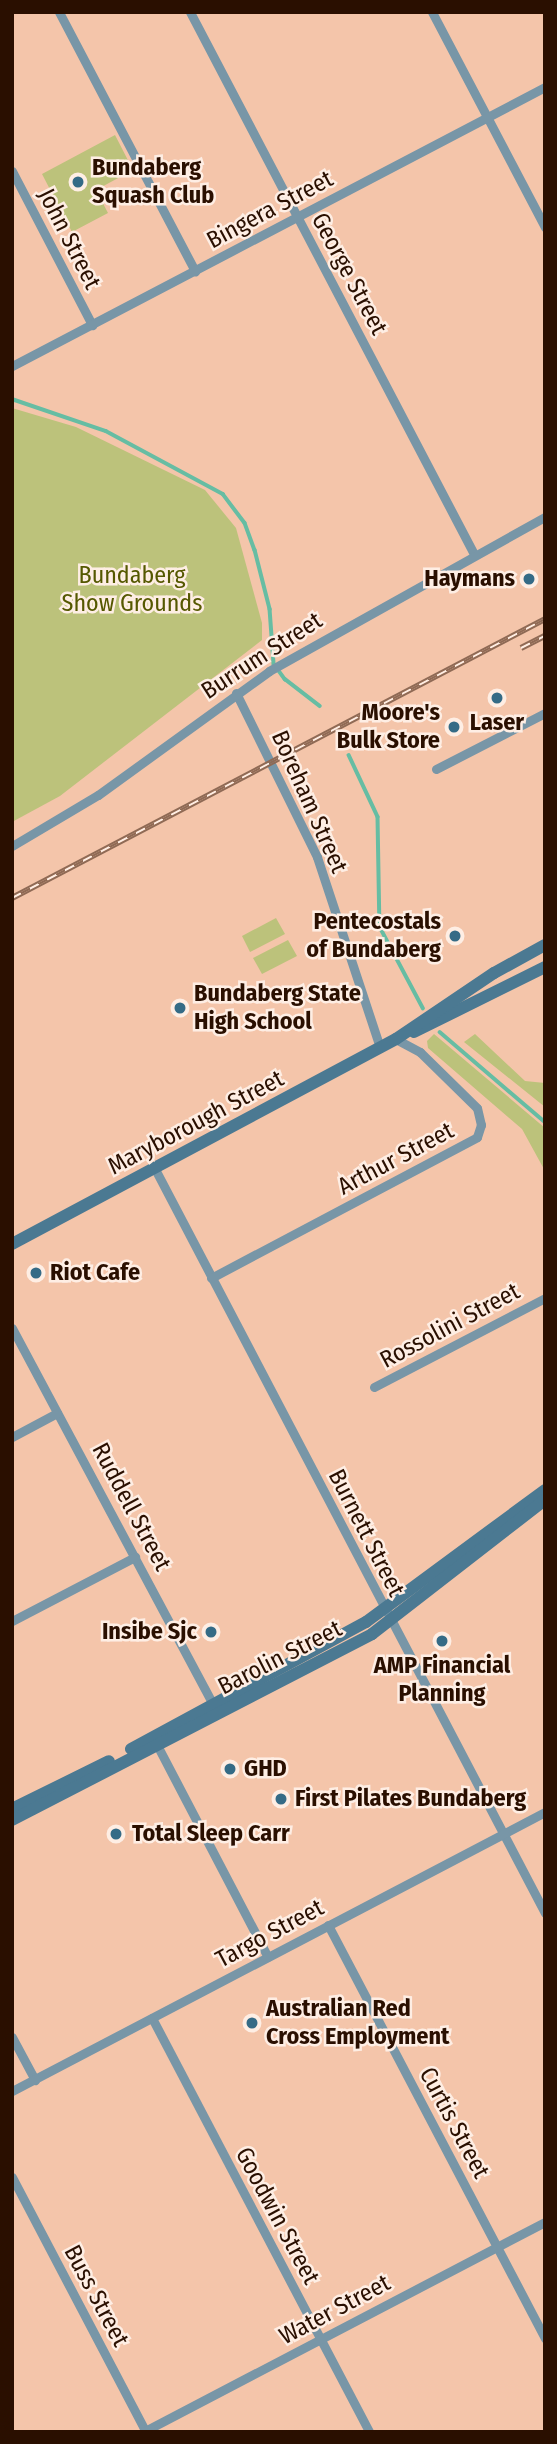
<!DOCTYPE html>
<style>
body{margin:0}
#map{position:relative;width:557px;height:2444px;overflow:hidden;background:#f4c5aa;font-family:"Fira Sans Condensed",sans-serif}
div>[style]{position:absolute}
.green>*{inset:0;background:#bcc27b}
.stream>*{height:3.5px;margin:-1.75px;padding:0 1.75px;transform-origin:1.75px;border-radius:1.75px;background:#66bda3}
.street>*{height:9px;margin:-4.5px;padding:0 4.5px;transform-origin:4.5px;border-radius:4.5px;background:#7896a7}
.secondary>*{height:12px;margin:-6px;padding:0 6px;transform-origin:6px;border-radius:6px;background:#4b7992}
.rail>*{height:6px;margin-top:-3px;transform-origin:0;background:repeating-linear-gradient(90deg,#feeee4 0 10px,#8f6a55 0 20px);box-sizing:border-box;border-block:2px solid #8f6a55}
.dots>*{width:19px;height:19px;translate:-50% -50%;box-sizing:border-box;border:4px solid #feeee4;border-radius:50%}
span{translate:-50% -50%;white-space:nowrap;text-align:center;line-height:1.15;-webkit-text-stroke:5px #feeee4;paint-order:stroke}
.poi-label{font-size:24px;color:#2a0f00;font-weight:700}
.left{translate:0 -50%;text-align:left}
.right{translate:-100% -50%;text-align:right}
.street-label{font-size:24px;color:#2a0f00}
.park-label{font-size:24px;color:#555800}
.frame{position:absolute;inset:0;border:14px solid #2a0f00;pointer-events:none}
</style>
<div id="map">
<div class="green">
<i style="clip-path:polygon(115px 135px,133px 170px,96px 190px,108px 213px,72px 232px,42px 174px)"></i>
<i style="clip-path:polygon(12px 408px,76px 427px,205px 490px,236px 528px,262px 623px,262px 640px,60px 796px,12px 822px)"></i>
<i style="clip-path:polygon(276px 918px,285px 934px,250px 952px,242px 936px)"></i>
<i style="clip-path:polygon(288px 940px,297px 956px,262px 974px,253px 958px)"></i>
<i style="clip-path:polygon(434px 1034px,545px 1128px,545px 1171px,522px 1129px,428px 1048px,427px 1041px)"></i>
<i style="clip-path:polygon(475px 1034px,525px 1081px,545px 1083px,545px 1107px,464px 1042px)"></i>
</div>
<div class="stream">
<i style="left:12px;top:399px;width:99px;rotate:18.8deg"></i>
<i style="left:106px;top:431px;width:133px;rotate:28.3deg"></i>
<i style="left:223px;top:494px;width:36px;rotate:53deg"></i>
<i style="left:245px;top:523px;width:29px;rotate:70deg"></i>
<i style="left:255px;top:550px;width:61px;rotate:75.7deg"></i>
<i style="left:270px;top:609px;width:55px;rotate:85.8deg"></i>
<i style="left:274px;top:664px;width:19px;rotate:54deg"></i>
<i style="left:285px;top:679px;width:44px;rotate:37.6deg"></i>
<i style="left:349px;top:755px;width:68px;rotate:64.9deg"></i>
<i style="left:378px;top:817px;width:110px;rotate:89deg"></i>
<i style="left:380px;top:927px;width:92px;rotate:62deg"></i>
<i style="left:440px;top:1032px;width:138px;rotate:40.6deg"></i>
</div>
<div class="street">
<i style="left:59px;top:12px;width:293px;rotate:62.3deg"></i>
<i style="left:190px;top:12px;width:612px;rotate:62.35deg"></i>
<i style="left:432px;top:12px;width:243px;rotate:62.3deg"></i>
<i style="left:12px;top:171px;width:174px;rotate:62.5deg"></i>
<i style="left:12px;top:366px;width:602px;rotate:-27.63deg"></i>
<i style="left:236px;top:693px;width:183px;rotate:63.7deg"></i>
<i style="left:317px;top:857px;width:201px;rotate:71.7deg"></i>
<i style="left:436px;top:769px;width:123px;rotate:-27.2deg"></i>
<i style="left:12px;top:846px;width:100px;rotate:-30.7deg"></i>
<i style="left:98px;top:795px;width:211px;rotate:-35.9deg"></i>
<i style="left:269px;top:671px;width:316px;rotate:-29.2deg"></i>
<i style="left:155px;top:1169px;width:840px;rotate:62.34deg"></i>
<i style="left:211px;top:1278px;width:301px;rotate:-27.9deg"></i>
<i style="left:477px;top:1137px;width:13px;rotate:-72deg"></i>
<i style="left:481px;top:1125px;width:17px;rotate:-103deg"></i>
<i style="left:477px;top:1108px;width:80px;rotate:-135.5deg"></i>
<i style="left:420px;top:1052px;width:27px;rotate:-152deg"></i>
<i style="left:12px;top:1328px;width:427px;rotate:61.9deg"></i>
<i style="left:374px;top:1387px;width:193px;rotate:-27.5deg"></i>
<i style="left:12px;top:1437px;width:51px;rotate:-28.1deg"></i>
<i style="left:12px;top:1621px;width:139px;rotate:-27.5deg"></i>
<i style="left:157px;top:1745px;width:239px;rotate:62.4deg"></i>
<i style="left:328px;top:1925px;width:467px;rotate:62.3deg"></i>
<i style="left:152px;top:2018px;width:467px;rotate:62.3deg"></i>
<i style="left:12px;top:2037px;width:49px;rotate:61.9deg"></i>
<i style="left:12px;top:2091px;width:602px;rotate:-27.63deg"></i>
<i style="left:12px;top:2177px;width:288px;rotate:62.3deg"></i>
<i style="left:143px;top:2432px;width:454px;rotate:-27.6deg"></i>
</div>
<div class="secondary">
<i style="left:414px;top:1032px;width:146px;rotate:-26.4deg"></i>
<i style="left:12px;top:1244px;width:435px;rotate:-28.1deg"></i>
<i style="left:396px;top:1039px;width:118px;rotate:-34deg"></i>
<i style="left:494px;top:973px;width:58px;rotate:-28.8deg"></i>
<i style="left:131px;top:1749px;width:267px;rotate:-28.4deg"></i>
<i style="left:366px;top:1622px;width:222px;rotate:-36.4deg"></i>
<i style="left:12px;top:1809px;width:108px;rotate:-26.3deg"></i>
<i style="left:12px;top:1820px;width:405px;rotate:-27.3deg"></i>
<i style="left:372px;top:1634px;width:219px;rotate:-37.8deg"></i>
</div>
<div class="rail">
<i style="left:521px;top:648px;width:27px;rotate:-27deg"></i>
<i style="left:12px;top:898px;width:602px;rotate:-27.63deg"></i>
</div>
<div class="dots">
<i style="left:78px;top:182px;background:#356b86"></i>
<i style="left:529px;top:579px;background:#356b86"></i>
<i style="left:497px;top:698px;background:#356b86"></i>
<i style="left:454px;top:727px;background:#356b86"></i>
<i style="left:455px;top:936px;background:#356b86"></i>
<i style="left:180px;top:1008px;background:#356b86"></i>
<i style="left:36px;top:1273px;background:#356b86"></i>
<i style="left:211px;top:1632px;background:#356b86"></i>
<i style="left:442px;top:1641px;background:#356b86"></i>
<i style="left:230px;top:1769px;background:#356b86"></i>
<i style="left:281px;top:1799px;background:#356b86"></i>
<i style="left:116px;top:1834px;background:#356b86"></i>
<i style="left:252px;top:2023px;background:#356b86"></i>
</div>
<div class="poi-label">
<span class="left" style="left:92px;top:182px">Bundaberg<br>Squash Club</span>
<span class="right" style="left:515px;top:579px">Haymans</span>
<span class="right" style="left:440px;top:727px">Moore's<br>Bulk Store</span>
<span style="left:497px;top:723px">Laser</span>
<span class="right" style="left:441px;top:936px">Pentecostals<br>of Bundaberg</span>
<span class="left" style="left:194px;top:1008px">Bundaberg State<br>High School</span>
<span class="left" style="left:50px;top:1273px">Riot Cafe</span>
<span class="right" style="left:197px;top:1632px">Insibe Sjc</span>
<span style="left:442px;top:1680px">AMP Financial<br>Planning</span>
<span class="left" style="left:244px;top:1769px">GHD</span>
<span class="left" style="left:295px;top:1799px">First Pilates Bundaberg</span>
<span class="left" style="left:132px;top:1834px">Total Sleep Carr</span>
<span class="left" style="left:266px;top:2023px">Australian Red<br>Cross Employment</span>
</div>
<div class="street-label">
<span style="left:270px;top:210px;rotate:-28deg">Bingera Street</span>
<span style="left:69px;top:239px;rotate:63deg">John Street</span>
<span style="left:349px;top:274px;rotate:62deg">George Street</span>
<span style="left:262px;top:656px;rotate:-33deg">Burrum Street</span>
<span style="left:309px;top:802px;rotate:66deg">Boreham Street</span>
<span style="left:196px;top:1123px;rotate:-28deg">Maryborough Street</span>
<span style="left:396px;top:1159px;rotate:-28deg">Arthur Street</span>
<span style="left:450px;top:1326px;rotate:-28deg">Rossolini Street</span>
<span style="left:131px;top:1507px;rotate:62deg">Ruddell Street</span>
<span style="left:366px;top:1533px;rotate:63deg">Burnett Street</span>
<span style="left:280px;top:1658px;rotate:-27deg">Barolin Street</span>
<span style="left:270px;top:1934px;rotate:-28deg">Targo Street</span>
<span style="left:454px;top:2123px;rotate:62deg">Curtis Street</span>
<span style="left:277px;top:2216px;rotate:62deg">Goodwin Street</span>
<span style="left:96px;top:2296px;rotate:62deg">Buss Street</span>
<span style="left:335px;top:2310px;rotate:-28deg">Water Street</span>
</div>
<div class="park-label">
<span style="left:132px;top:590px">Bundaberg<br>Show Grounds</span>
</div>
<div class="frame"></div>
</div>
